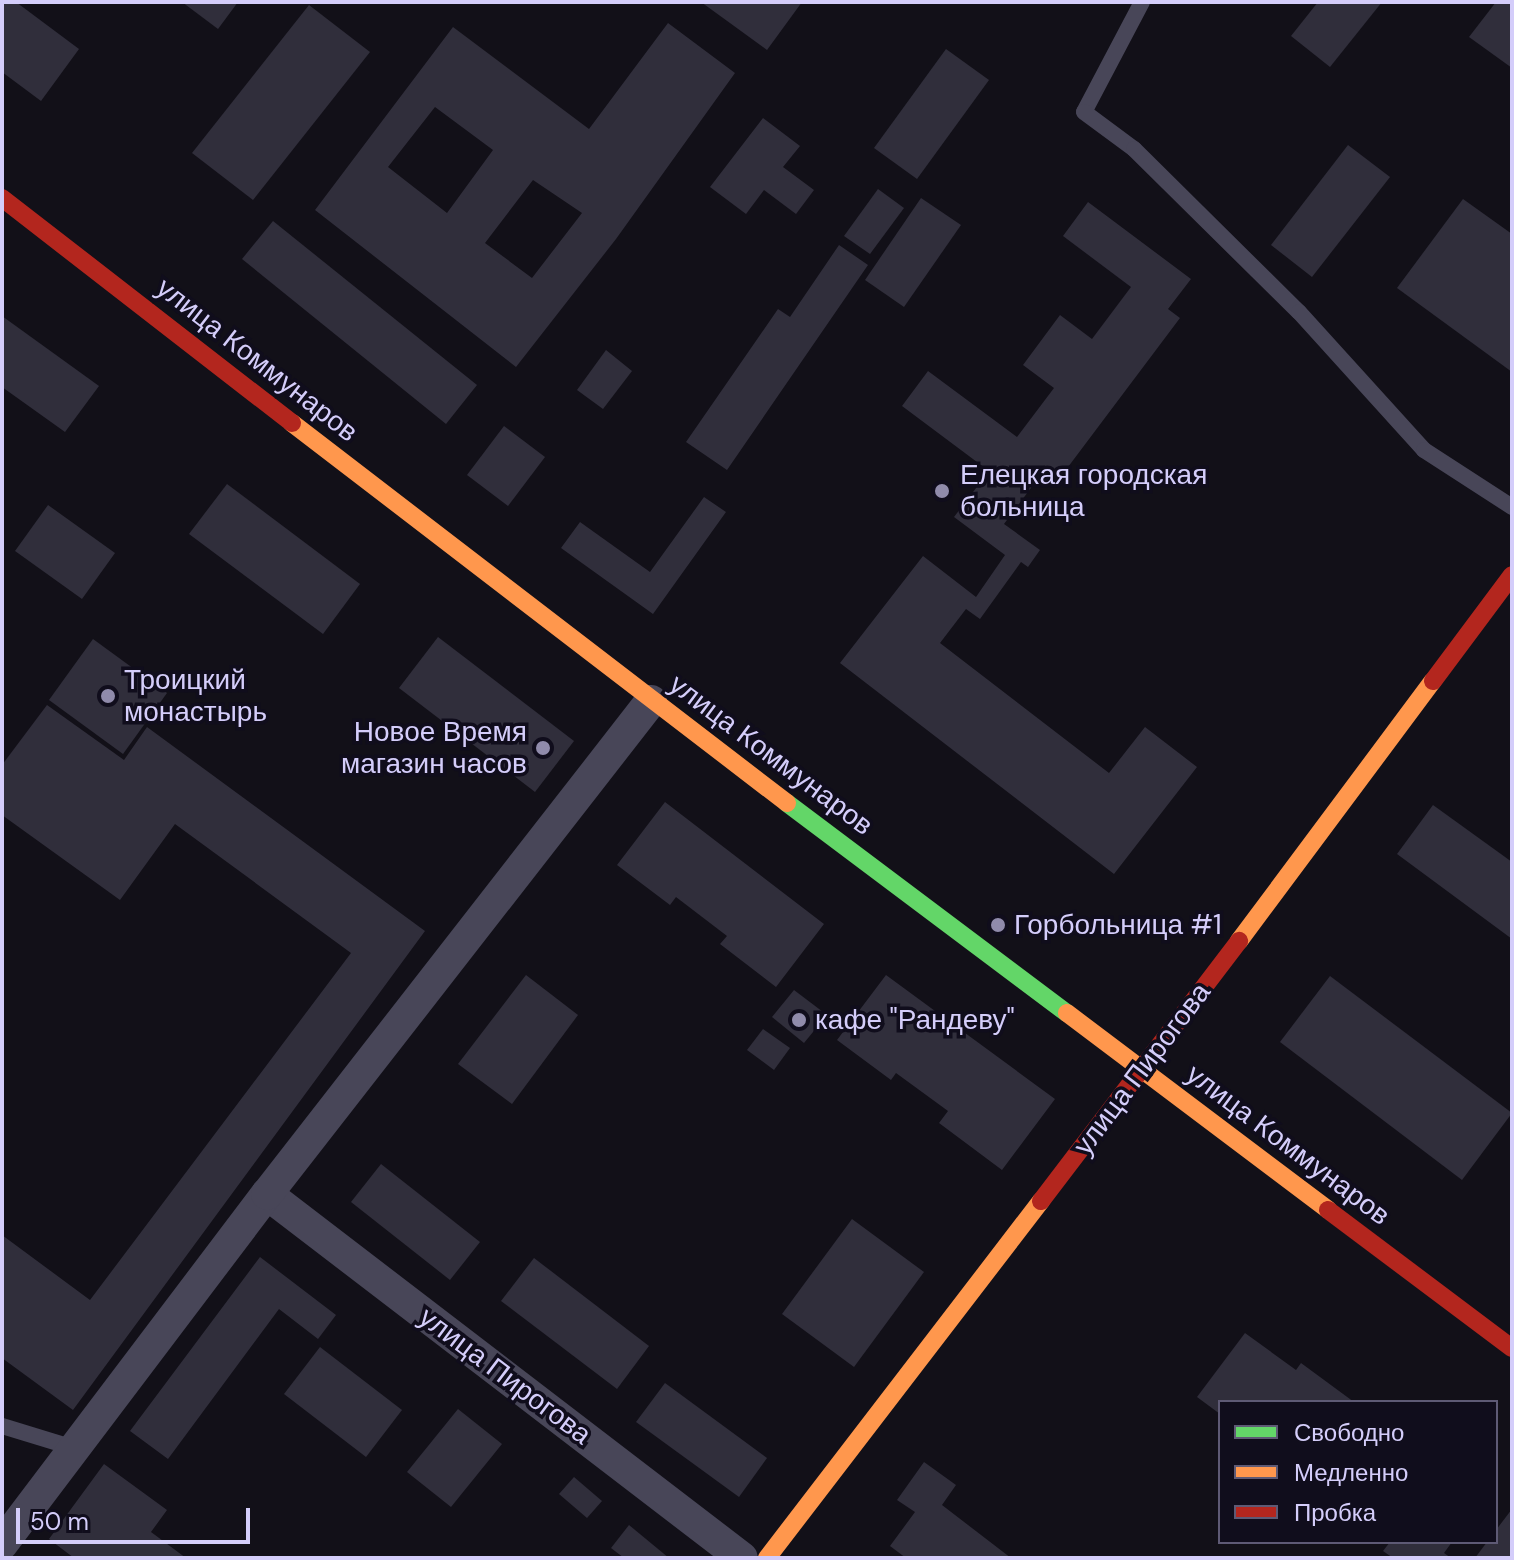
<!DOCTYPE html>
<meta charset="utf-8">
<style>
body{margin:0}
#map{position:relative;width:1514px;height:1560px;overflow:hidden;background:#121018;font-family:"DM Sans",sans-serif}
div>[style]{position:absolute}
.building>*{inset:0;background:#302e3b}
.lane>*{height:16px;margin:-8px;padding:0 8px;transform-origin:8px;border-radius:8px;background:#484658}
.street>*{height:32px;margin:-16px;padding:0 16px;transform-origin:16px;border-radius:16px;background:#484658}
.fast>*{height:18px;margin:-9px;padding:0 9px;transform-origin:9px;border-radius:9px;background:#63d668}
.slow>*{height:18px;margin:-9px;padding:0 9px;transform-origin:9px;border-radius:9px;background:#ff974d}
.jam>*{height:18px;margin:-9px;padding:0 9px;transform-origin:9px;border-radius:9px;background:#b3261e}
.dots>*{width:22px;height:22px;translate:-50% -50%;box-sizing:border-box;border:4px solid #100d1c;border-radius:50%}
span{translate:-50% -50%;white-space:nowrap;text-align:center;line-height:1.15;-webkit-text-stroke:7px #100d1c;paint-order:stroke}
.street-label{font-size:28px;color:#d4cdfa}
.poi-label{font-size:28px;color:#d4cdfa}
.left{translate:0 -50%;text-align:left}
.right{translate:-100% -50%;text-align:right}
.frame{position:absolute;inset:0;border:4px solid #d4cdfa;pointer-events:none}
.legend{position:absolute;left:1218px;top:1400px;width:280px;height:144px;box-sizing:border-box;background:#100d1c;border:2px solid #5e5a75;margin:0;padding:10px 14px;list-style:none;font-size:24px;color:#d4cdfa}
.legend li{display:flex;align-items:center;gap:16px;height:40px}
.legend b{width:40px;border:2px solid #5e5a75}
.scale{position:absolute;left:16px;top:1508px;width:234px;height:36px;box-sizing:border-box;border:4px solid #d4cdfa;border-top:0;padding-left:10px;font-size:24px;line-height:28px;white-space:nowrap;color:#d4cdfa;-webkit-text-stroke:6px #100d1c;paint-order:stroke}
</style>
<div id="map">
<div class="building">
<i style="clip-path:polygon(2px 2px,16px 2px,79px 49px,41px 101px,2px 72px)"></i>
<i style="clip-path:polygon(182px 2px,238px 2px,218px 29px)"></i>
<i style="clip-path:polygon(701px 2px,802px 2px,767px 50px)"></i>
<i style="clip-path:polygon(1318px 2px,1382px 2px,1330px 67px,1291px 36px)"></i>
<i style="clip-path:polygon(1496px 2px,1512px 2px,1512px 68px,1469px 37px)"></i>
<i style="clip-path:polygon(309px 5px,370px 52px,253px 200px,192px 153px)"></i>
<i style="clip-path:polygon(evenodd,668px 23px,735px 73px,616px 239px,516px 367px,315px 210px,453px 27px,589px 129px,668px 23px,435px 107px,493px 150px,447px 213px,388px 167px,435px 107px,668px 23px,533px 180px,582px 213px,532px 278px,485px 243px,533px 180px)"></i>
<i style="clip-path:polygon(946px 49px,989px 80px,917px 179px,874px 148px)"></i>
<i style="clip-path:polygon(763px 118px,800px 146px,783px 167px,814px 190px,796px 214px,764px 190px,746px 214px,710px 187px)"></i>
<i style="clip-path:polygon(1348px 145px,1390px 177px,1312px 277px,1271px 245px)"></i>
<i style="clip-path:polygon(878px 189px,904px 208px,870px 254px,844px 236px)"></i>
<i style="clip-path:polygon(921px 198px,961px 225px,904px 307px,865px 280px)"></i>
<i style="clip-path:polygon(1463px 199px,1512px 234px,1512px 372px,1397px 288px)"></i>
<i style="clip-path:polygon(1088px 202px,1191px 279px,1168px 309px,1180px 318px,1059px 479px,1045px 469px,1004px 524px,1040px 550px,1028px 567px,1021px 562px,980px 619px,966px 609px,940px 643px,1109px 773px,1145px 727px,1197px 767px,1114px 874px,840px 663px,923px 556px,976px 597px,1005px 555px,954px 517px,989px 471px,902px 406px,928px 371px,1017px 437px,1054px 388px,1023px 365px,1060px 315px,1092px 339px,1131px 287px,1063px 236px)"></i>
<i style="clip-path:polygon(273px 221px,477px 385px,446px 424px,242px 259px)"></i>
<i style="clip-path:polygon(839px 245px,868px 265px,727px 470px,686px 442px,778px 309px,790px 317px)"></i>
<i style="clip-path:polygon(2px 316px,99px 386px,65px 432px,2px 387px)"></i>
<i style="clip-path:polygon(606px 350px,632px 371px,603px 409px,577px 390px)"></i>
<i style="clip-path:polygon(504px 426px,545px 457px,508px 506px,467px 475px)"></i>
<i style="clip-path:polygon(227px 484px,360px 584px,323px 634px,189px 534px)"></i>
<i style="clip-path:polygon(704px 497px,726px 512px,653px 614px,561px 548px,580px 522px,650px 572px)"></i>
<i style="clip-path:polygon(48px 505px,115px 553px,82px 599px,15px 551px)"></i>
<i style="clip-path:polygon(438px 637px,574px 741px,535px 792px,399px 688px)"></i>
<i style="clip-path:polygon(93px 639px,167px 693px,123px 754px,49px 700px)"></i>
<i style="clip-path:polygon(47px 705px,124px 760px,147px 727px,425px 931px,73px 1410px,2px 1358px,2px 1235px,90px 1300px,351px 953px,175px 824px,120px 900px,2px 815px,2px 765px)"></i>
<i style="clip-path:polygon(665px 802px,824px 924px,776px 987px,720px 944px,727px 936px,676px 897px,670px 905px,617px 865px)"></i>
<i style="clip-path:polygon(1433px 805px,1512px 862px,1512px 939px,1397px 854px)"></i>
<i style="clip-path:polygon(526px 975px,578px 1015px,512px 1104px,458px 1064px)"></i>
<i style="clip-path:polygon(886px 975px,1055px 1099px,1002px 1170px,939px 1123px,948px 1111px,896px 1073px,891px 1080px,837px 1040px)"></i>
<i style="clip-path:polygon(1330px 976px,1512px 1113px,1462px 1180px,1280px 1042px)"></i>
<i style="clip-path:polygon(794px 990px,827px 1015px,804px 1043px,772px 1017px)"></i>
<i style="clip-path:polygon(763px 1029px,790px 1048px,774px 1070px,747px 1050px)"></i>
<i style="clip-path:polygon(381px 1164px,480px 1242px,450px 1280px,351px 1202px)"></i>
<i style="clip-path:polygon(852px 1219px,924px 1272px,854px 1367px,782px 1314px)"></i>
<i style="clip-path:polygon(260px 1257px,336px 1315px,318px 1339px,279px 1309px,168px 1459px,130px 1431px)"></i>
<i style="clip-path:polygon(534px 1258px,649px 1346px,617px 1389px,501px 1301px)"></i>
<i style="clip-path:polygon(1245px 1333px,1296px 1370px,1301px 1363px,1354px 1402px,1220px 1402px,1220px 1414px,1197px 1397px)"></i>
<i style="clip-path:polygon(320px 1347px,402px 1410px,366px 1457px,284px 1394px)"></i>
<i style="clip-path:polygon(665px 1383px,767px 1458px,739px 1497px,636px 1422px)"></i>
<i style="clip-path:polygon(458px 1409px,502px 1444px,451px 1507px,407px 1472px)"></i>
<i style="clip-path:polygon(924px 1462px,956px 1485px,942px 1505px,1011px 1558px,906px 1558px,890px 1546px,915px 1512px,897px 1500px)"></i>
<i style="clip-path:polygon(104px 1464px,167px 1510px,151px 1532px,186px 1558px,74px 1558px,49px 1539px)"></i>
<i style="clip-path:polygon(574px 1477px,602px 1501px,587px 1518px,559px 1494px)"></i>
<i style="clip-path:polygon(1512px 1509px,1512px 1558px,1475px 1558px,1487px 1542px,1496px 1542px,1496px 1530px)"></i>
<i style="clip-path:polygon(629px 1525px,669px 1558px,624px 1558px,611px 1548px)"></i>
<i style="clip-path:polygon(1390px 1542px,1452px 1542px,1444px 1553px,1451px 1558px,1393px 1558px,1383px 1551px)"></i>
</div>
<div class="lane">
<i style="left:1142px;top:2px;width:124px;rotate:117.8deg"></i>
<i style="left:1084px;top:112px;width:62px;rotate:36.5deg"></i>
<i style="left:1134px;top:149px;width:232px;rotate:44.7deg"></i>
<i style="left:1299px;top:312px;width:186px;rotate:47.8deg"></i>
<i style="left:1424px;top:450px;width:105px;rotate:32.9deg"></i>
<i style="left:2px;top:1426px;width:75px;rotate:17deg"></i>
</div>
<div class="street">
<i style="left:267px;top:1194px;width:598px;rotate:37.46deg"></i>
<i style="left:2px;top:1544px;width:439px;rotate:-52.9deg"></i>
<i style="left:267px;top:1194px;width:625px;rotate:-52.08deg"></i>
</div>
<div class="fast">
<i style="left:787px;top:803px;width:350px;rotate:36.9deg"></i>
</div>
<div class="slow">
<i style="left:292px;top:423px;width:624px;rotate:37.51deg"></i>
<i style="left:1239px;top:941px;width:324px;rotate:-53.3deg"></i>
<i style="left:1067px;top:1013px;width:327px;rotate:37deg"></i>
<i style="left:767px;top:1558px;width:450px;rotate:-52.5deg"></i>
</div>
<div class="jam">
<i style="left:2px;top:198px;width:367px;rotate:37.8deg"></i>
<i style="left:1433px;top:681px;width:132px;rotate:-53.3deg"></i>
<i style="left:1041px;top:1201px;width:327px;rotate:-52.7deg"></i>
<i style="left:1328px;top:1210px;width:230px;rotate:36.9deg"></i>
</div>
<div class="dots">
<i style="left:942px;top:491px;background:#908bab"></i>
<i style="left:108px;top:696px;background:#908bab"></i>
<i style="left:543px;top:748px;background:#908bab"></i>
<i style="left:998px;top:925px;background:#908bab"></i>
<i style="left:799px;top:1020px;background:#908bab"></i>
</div>
<div class="street-label">
<span style="left:257px;top:360px;rotate:38deg">улица Коммунаров</span>
<span style="left:771px;top:755px;rotate:37deg">улица Коммунаров</span>
<span style="left:1142px;top:1069px;rotate:-53deg">улица Пирогова</span>
<span style="left:1288px;top:1145px;rotate:37deg">улица Коммунаров</span>
<span style="left:505px;top:1376px;rotate:37deg">улица Пирогова</span>
</div>
<div class="poi-label">
<span class="left" style="left:960px;top:491px">Елецкая городская<br>больница</span>
<span class="left" style="left:124px;top:696px">Троицкий<br>монастырь</span>
<span class="right" style="left:527px;top:748px">Новое Время<br>магазин часов</span>
<span class="left" style="left:1014px;top:925px">Горбольница #1</span>
<span class="left" style="left:815px;top:1020px">кафе "Рандеву"</span>
</div>
<div class="frame"></div>
<ul class="legend">
<li><b style="height:10px;background:#63d668"></b>Свободно</li>
<li><b style="height:10px;background:#ff974d"></b>Медленно</li>
<li><b style="height:10px;background:#b3261e"></b>Пробка</li>
</ul>
<div class="scale">50 m</div>
</div>
